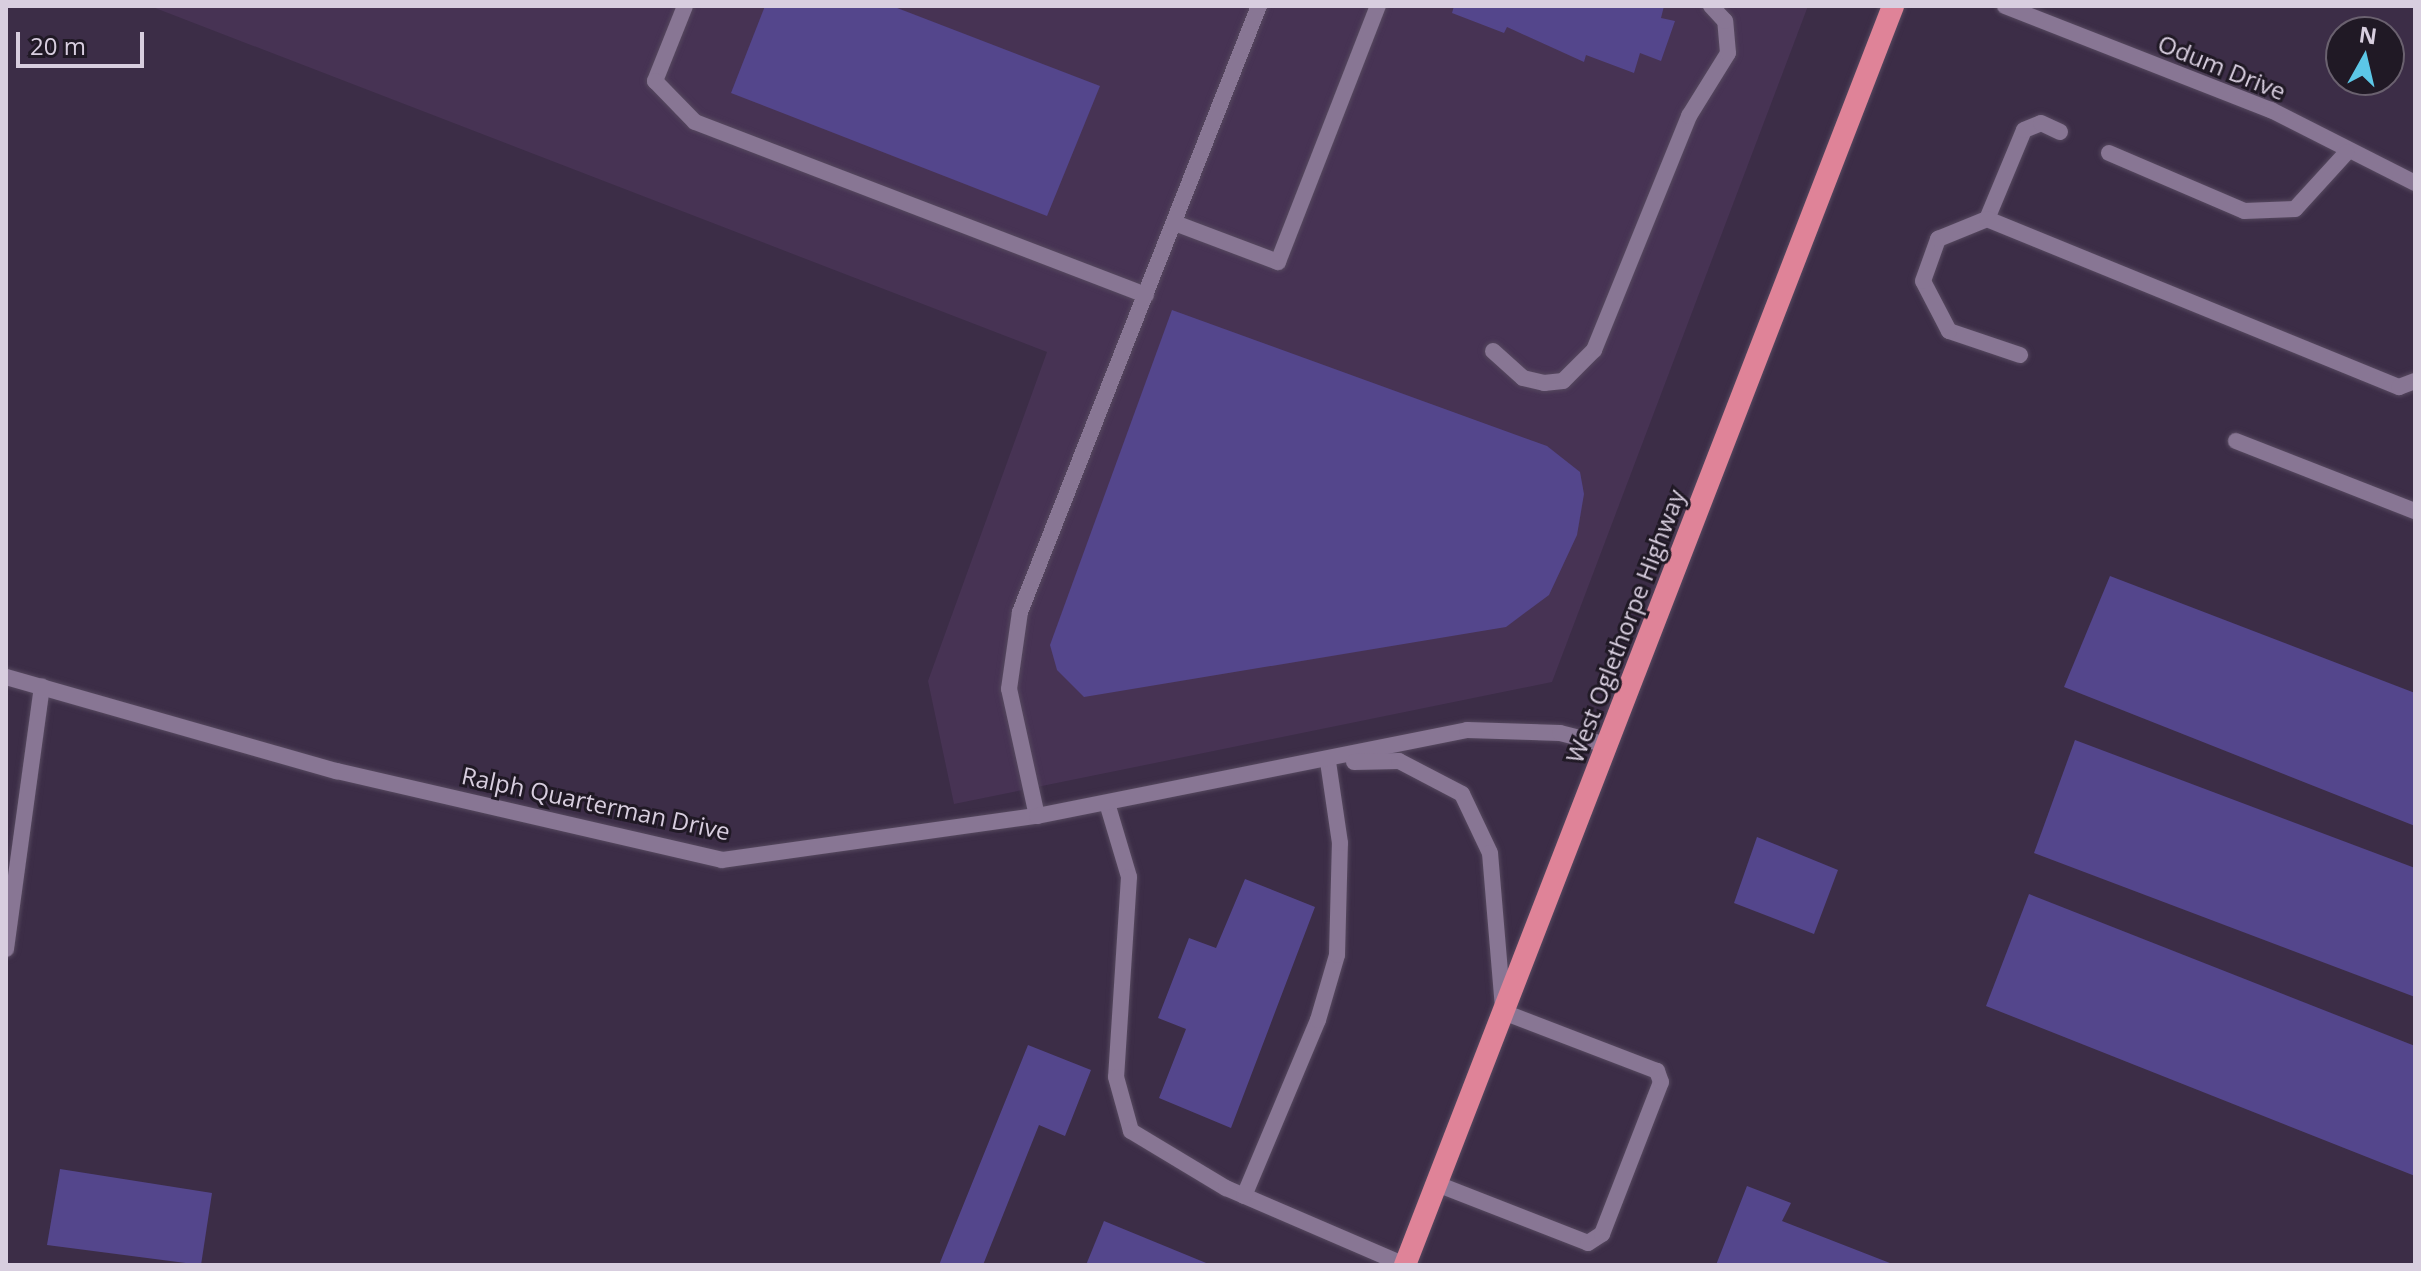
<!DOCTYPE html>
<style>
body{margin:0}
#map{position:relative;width:2421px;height:1271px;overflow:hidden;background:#3c2d47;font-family:"Open Sans",sans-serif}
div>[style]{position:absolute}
.built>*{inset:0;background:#473354}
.building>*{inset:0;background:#54468c}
.roads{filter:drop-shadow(0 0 2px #56495f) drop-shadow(0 0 2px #56495f)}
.service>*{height:16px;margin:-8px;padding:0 8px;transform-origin:8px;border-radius:8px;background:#887694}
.minor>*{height:16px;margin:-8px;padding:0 8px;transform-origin:8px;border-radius:8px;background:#887694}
.trunk>*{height:22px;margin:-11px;padding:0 11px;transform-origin:11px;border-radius:11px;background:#df8398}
span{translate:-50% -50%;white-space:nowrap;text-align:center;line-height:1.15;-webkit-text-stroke:6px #201925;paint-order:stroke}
.street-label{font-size:24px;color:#d8cedf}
.frame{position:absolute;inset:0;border:8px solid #d8cedf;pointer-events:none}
.north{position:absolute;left:2325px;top:16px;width:80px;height:80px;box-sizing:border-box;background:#201925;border:2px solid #6a616f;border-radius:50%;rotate:8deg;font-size:22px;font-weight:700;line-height:32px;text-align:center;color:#d8cedf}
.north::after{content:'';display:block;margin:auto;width:28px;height:36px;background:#5cc7e7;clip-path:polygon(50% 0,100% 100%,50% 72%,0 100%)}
.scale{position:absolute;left:16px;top:32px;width:128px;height:36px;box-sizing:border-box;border:4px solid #d8cedf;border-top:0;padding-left:10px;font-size:24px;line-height:28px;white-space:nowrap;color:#d8cedf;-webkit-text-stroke:6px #201925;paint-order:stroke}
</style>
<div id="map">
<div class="built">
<i style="clip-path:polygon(150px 6px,1808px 6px,1552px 682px,954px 804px,928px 681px,1047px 352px)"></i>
</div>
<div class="building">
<i style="clip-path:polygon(765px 6px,892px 6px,1100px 86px,1047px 216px,731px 93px)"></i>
<i style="clip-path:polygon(1454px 6px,1664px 6px,1661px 18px,1675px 21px,1661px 61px,1640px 53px,1634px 73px,1586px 55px,1584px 62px,1507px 27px,1504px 33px,1452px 13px)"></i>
<i style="clip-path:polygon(1172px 310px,1547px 446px,1580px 472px,1584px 494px,1577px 535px,1549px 595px,1506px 627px,1084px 697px,1057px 670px,1050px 645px)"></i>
<i style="clip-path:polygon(2110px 576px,2415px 693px,2415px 826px,2064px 687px)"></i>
<i style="clip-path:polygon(2075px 740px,2415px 868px,2415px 997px,2034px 853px)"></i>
<i style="clip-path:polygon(1757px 837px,1838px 870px,1814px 934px,1734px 903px)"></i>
<i style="clip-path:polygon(1245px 879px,1315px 907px,1231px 1128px,1159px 1098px,1186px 1029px,1158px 1018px,1189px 938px,1216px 948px)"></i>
<i style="clip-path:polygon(2029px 894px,2415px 1046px,2415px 1176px,1986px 1006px)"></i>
<i style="clip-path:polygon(1028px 1045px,1091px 1070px,1065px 1136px,1039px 1125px,983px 1265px,939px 1265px)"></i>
<i style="clip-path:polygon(60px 1169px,212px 1193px,201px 1265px,47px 1245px)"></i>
<i style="clip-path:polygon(1747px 1186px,1791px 1203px,1782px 1221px,1895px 1265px,1716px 1265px)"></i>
<i style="clip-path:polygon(1104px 1221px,1211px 1265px,1086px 1265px)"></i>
</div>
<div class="roads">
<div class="service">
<i style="left:685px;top:6px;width:81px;rotate:111.8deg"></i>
<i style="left:655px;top:81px;width:57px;rotate:45.7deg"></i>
<i style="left:695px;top:122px;width:483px;rotate:21deg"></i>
<i style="left:2005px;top:6px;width:286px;rotate:21.4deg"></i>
<i style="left:2271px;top:110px;width:161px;rotate:26.9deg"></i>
<i style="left:2109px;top:153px;width:147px;rotate:23.2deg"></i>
<i style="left:2244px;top:211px;width:51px;rotate:-2.2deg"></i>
<i style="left:2295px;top:209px;width:77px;rotate:-47.6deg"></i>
<i style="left:1987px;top:219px;width:96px;rotate:-67.4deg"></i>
<i style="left:2024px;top:130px;width:18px;rotate:-22deg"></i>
<i style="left:2041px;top:123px;width:21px;rotate:25deg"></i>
<i style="left:1175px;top:223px;width:110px;rotate:20.7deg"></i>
<i style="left:1278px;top:262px;width:275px;rotate:-68.7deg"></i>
<i style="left:1493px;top:351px;width:40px;rotate:42deg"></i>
<i style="left:1523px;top:378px;width:22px;rotate:13deg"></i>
<i style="left:1544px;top:383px;width:19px;rotate:-6deg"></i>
<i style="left:1563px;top:381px;width:44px;rotate:-45deg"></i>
<i style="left:1594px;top:350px;width:253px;rotate:-67.9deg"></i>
<i style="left:1689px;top:116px;width:74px;rotate:-58.2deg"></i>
<i style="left:1728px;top:53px;width:32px;rotate:-95deg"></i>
<i style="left:1725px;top:21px;width:21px;rotate:-133deg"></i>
<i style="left:2020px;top:355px;width:75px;rotate:-161.3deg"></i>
<i style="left:1949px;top:331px;width:56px;rotate:-117.5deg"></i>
<i style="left:1923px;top:281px;width:45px;rotate:-70.3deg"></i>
<i style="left:1938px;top:239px;width:53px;rotate:-22.2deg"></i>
<i style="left:1987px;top:219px;width:445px;rotate:22.2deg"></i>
<i style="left:2399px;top:387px;width:17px;rotate:-21deg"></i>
<i style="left:2236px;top:441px;width:192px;rotate:21.4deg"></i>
<i style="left:1107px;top:803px;width:77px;rotate:73.4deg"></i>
<i style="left:1129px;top:877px;width:200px;rotate:93.7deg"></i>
<i style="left:1116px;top:1077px;width:56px;rotate:74.5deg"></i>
<i style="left:1131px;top:1131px;width:111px;rotate:31deg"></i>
<i style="left:1226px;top:1188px;width:195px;rotate:23.3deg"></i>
<i style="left:1037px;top:816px;width:130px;rotate:-102.4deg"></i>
<i style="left:1009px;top:689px;width:78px;rotate:-81.9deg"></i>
<i style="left:1020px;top:612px;width:651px;rotate:-68.48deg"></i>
<i style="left:6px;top:949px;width:265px;rotate:-82.2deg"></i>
<i style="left:1437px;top:1184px;width:162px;rotate:21.3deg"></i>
<i style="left:1588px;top:1243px;width:17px;rotate:-33deg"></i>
<i style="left:1602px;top:1234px;width:163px;rotate:-68.8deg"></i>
<i style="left:1661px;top:1082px;width:12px;rotate:-110deg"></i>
<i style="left:1657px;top:1071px;width:165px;rotate:-159deg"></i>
<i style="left:1244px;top:1196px;width:191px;rotate:-67.2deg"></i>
<i style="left:1318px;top:1020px;width:68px;rotate:-73.7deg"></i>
<i style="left:1337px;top:955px;width:112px;rotate:-88.5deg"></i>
<i style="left:1340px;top:843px;width:82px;rotate:-98.4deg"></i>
</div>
<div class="minor">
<i style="left:6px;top:677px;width:344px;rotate:15.9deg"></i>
<i style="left:337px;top:771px;width:395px;rotate:13deg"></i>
<i style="left:722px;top:860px;width:318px;rotate:-8deg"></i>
<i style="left:1037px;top:816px;width:439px;rotate:-11.3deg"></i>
<i style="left:1467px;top:730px;width:93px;rotate:1.8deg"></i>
<i style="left:1560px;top:733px;width:49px;rotate:14.3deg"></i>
<i style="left:1354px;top:762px;width:45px;rotate:-1.3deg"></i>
<i style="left:1399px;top:761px;width:71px;rotate:27.6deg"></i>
<i style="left:1462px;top:794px;width:65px;rotate:64.6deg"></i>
<i style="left:1490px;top:853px;width:155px;rotate:85.2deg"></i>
</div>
<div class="trunk">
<i style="left:1405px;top:1265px;width:1350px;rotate:-68.81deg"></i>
</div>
</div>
<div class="street-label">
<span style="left:2222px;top:67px;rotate:22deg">Odum Drive</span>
<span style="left:1625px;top:626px;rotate:-69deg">West Oglethorpe Highway</span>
<span style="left:596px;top:803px;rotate:12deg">Ralph Quarterman Drive</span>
</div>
<div class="frame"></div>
<div class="north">N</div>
<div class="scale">20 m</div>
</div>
